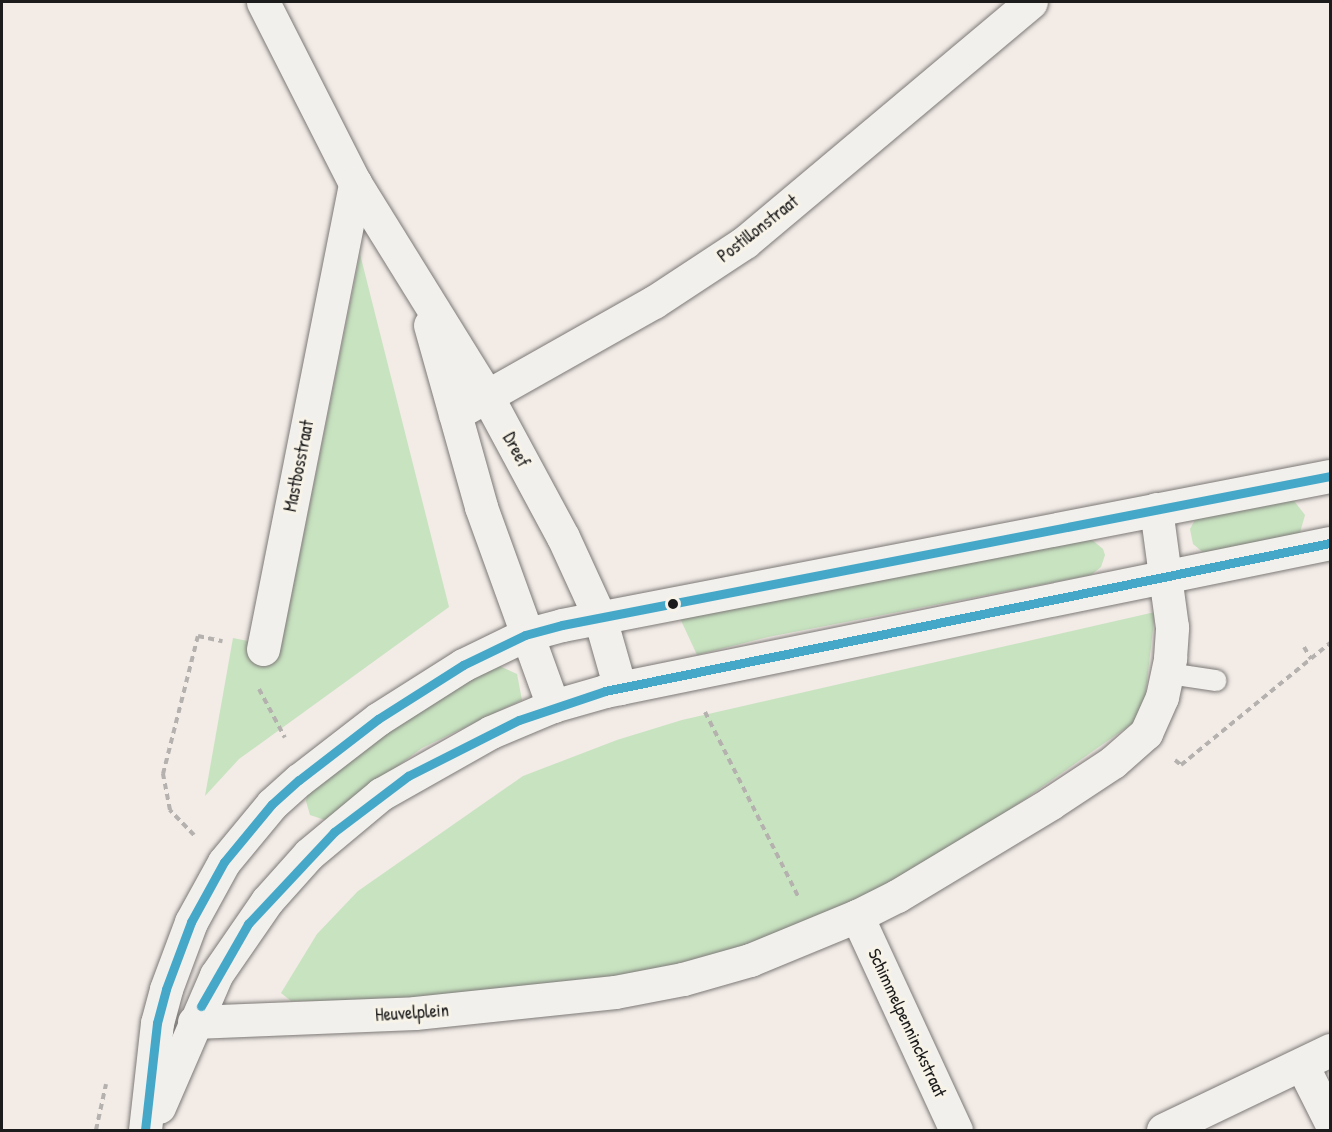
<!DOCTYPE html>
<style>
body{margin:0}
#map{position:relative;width:1332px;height:1132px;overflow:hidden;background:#f2ebe6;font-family:"Patrick Hand",sans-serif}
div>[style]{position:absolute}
.green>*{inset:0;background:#c8e3c0}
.path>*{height:4px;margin-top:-2px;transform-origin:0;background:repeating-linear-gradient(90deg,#b4b1af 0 6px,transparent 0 10.5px)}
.roads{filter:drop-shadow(0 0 2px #7c7977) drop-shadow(0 0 2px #7c7977)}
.lane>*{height:21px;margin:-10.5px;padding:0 10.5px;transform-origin:10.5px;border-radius:10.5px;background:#f2f0ec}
.street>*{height:33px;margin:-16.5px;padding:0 16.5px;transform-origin:16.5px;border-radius:16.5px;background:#f2f0ec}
.secondary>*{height:33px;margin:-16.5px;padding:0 16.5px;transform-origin:16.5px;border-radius:16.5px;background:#f2f0ec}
.bus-1>*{height:9px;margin:-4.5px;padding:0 4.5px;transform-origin:4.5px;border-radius:4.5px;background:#46a8c9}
.dots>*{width:16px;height:16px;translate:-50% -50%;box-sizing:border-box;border:3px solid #f7f3e8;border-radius:50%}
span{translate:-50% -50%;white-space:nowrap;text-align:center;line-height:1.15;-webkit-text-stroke:6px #f7f3e8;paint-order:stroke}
.street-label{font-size:18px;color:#1c1c1c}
.frame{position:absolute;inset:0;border:3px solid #1c1c1c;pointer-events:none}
</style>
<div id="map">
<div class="green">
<i style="clip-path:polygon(360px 254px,449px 607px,239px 759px,205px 796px,233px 638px,281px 648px)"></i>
<i style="clip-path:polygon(1291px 497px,1305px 515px,1299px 536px,1205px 554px,1193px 544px,1190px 529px,1197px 516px)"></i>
<i style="clip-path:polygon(1091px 539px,1103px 549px,1105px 555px,1101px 567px,1091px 575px,768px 637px,697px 655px,679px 616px)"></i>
<i style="clip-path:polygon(1155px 612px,1143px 716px,928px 867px,751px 947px,649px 975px,380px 1001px,291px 1001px,281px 993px,317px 934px,358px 891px,523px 776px,617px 740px,682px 720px)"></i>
<i style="clip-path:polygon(495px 664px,517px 674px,522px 700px,422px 748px,325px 820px,310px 815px,306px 801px,308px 793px,413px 712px)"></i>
</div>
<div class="path">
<i style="left:1304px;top:647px;width:14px;rotate:60deg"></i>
<i style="left:259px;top:689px;width:55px;rotate:62deg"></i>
<i style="left:705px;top:712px;width:206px;rotate:63.2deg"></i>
<i style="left:1175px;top:760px;width:8px;rotate:40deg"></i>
<i style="left:1181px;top:765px;width:193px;rotate:-39.3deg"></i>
<i style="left:194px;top:835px;width:35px;rotate:-134deg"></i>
<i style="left:170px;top:810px;width:37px;rotate:-101deg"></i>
<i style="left:163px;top:774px;width:142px;rotate:-75.8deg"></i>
<i style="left:198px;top:636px;width:25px;rotate:12deg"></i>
<i style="left:96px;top:1130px;width:47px;rotate:-77.7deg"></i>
</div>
<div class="roads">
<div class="lane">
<i style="left:1168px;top:673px;width:48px;rotate:8.5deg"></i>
</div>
<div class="street">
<i style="left:455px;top:414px;width:228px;rotate:-29.4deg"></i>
<i style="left:654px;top:302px;width:109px;rotate:-33.4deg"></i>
<i style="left:745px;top:242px;width:373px;rotate:-40deg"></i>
<i style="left:263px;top:649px;width:475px;rotate:-78.8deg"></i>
<i style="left:857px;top:916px;width:236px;rotate:65.2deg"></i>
<i style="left:194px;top:1022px;width:221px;rotate:-2.3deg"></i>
<i style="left:415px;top:1013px;width:201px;rotate:-6deg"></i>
<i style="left:615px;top:992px;width:69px;rotate:-10.8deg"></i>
<i style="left:683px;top:979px;width:70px;rotate:-15.8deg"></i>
<i style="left:750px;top:960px;width:116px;rotate:-22.4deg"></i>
<i style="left:857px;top:916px;width:45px;rotate:-26.6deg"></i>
<i style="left:897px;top:896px;width:180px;rotate:-31.1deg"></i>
<i style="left:1051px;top:803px;width:74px;rotate:-33.5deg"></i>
<i style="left:1113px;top:762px;width:44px;rotate:-41.3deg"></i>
<i style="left:1146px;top:733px;width:39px;rotate:-66deg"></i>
<i style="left:1162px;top:697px;width:40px;rotate:-78deg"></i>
<i style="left:1170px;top:658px;width:31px;rotate:-86deg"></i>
<i style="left:1172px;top:627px;width:51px;rotate:-97.8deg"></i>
<i style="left:1302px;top:1065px;width:63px;rotate:63.4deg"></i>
<i style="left:1163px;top:1130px;width:185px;rotate:-25.6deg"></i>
</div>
<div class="secondary">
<i style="left:263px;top:2px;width:203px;rotate:63.1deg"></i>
<i style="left:355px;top:183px;width:251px;rotate:58.2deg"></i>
<i style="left:487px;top:396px;width:160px;rotate:61.7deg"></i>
<i style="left:563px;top:537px;width:89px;rotate:65.4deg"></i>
<i style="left:600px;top:618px;width:73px;rotate:74.1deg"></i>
<i style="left:430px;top:325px;width:189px;rotate:74.3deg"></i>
<i style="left:481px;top:507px;width:212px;rotate:70.1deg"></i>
<i style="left:1156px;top:509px;width:68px;rotate:82.3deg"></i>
<i style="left:159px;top:1107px;width:144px;rotate:-66.6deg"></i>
<i style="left:216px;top:975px;width:90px;rotate:-55.4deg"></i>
<i style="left:267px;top:901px;width:63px;rotate:-48.2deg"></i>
<i style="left:309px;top:854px;width:94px;rotate:-39.8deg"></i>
<i style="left:381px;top:794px;width:126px;rotate:-29.4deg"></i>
<i style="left:491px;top:732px;width:67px;rotate:-22.8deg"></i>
<i style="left:553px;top:706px;width:54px;rotate:-16.1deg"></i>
<i style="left:605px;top:691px;width:740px;rotate:-11.54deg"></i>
<i style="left:145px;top:1130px;width:108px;rotate:-83.6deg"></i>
<i style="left:157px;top:1023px;width:35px;rotate:-75deg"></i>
<i style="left:166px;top:989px;width:72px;rotate:-69.5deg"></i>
<i style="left:191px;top:922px;width:68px;rotate:-61.2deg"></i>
<i style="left:224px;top:862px;width:75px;rotate:-50.4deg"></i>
<i style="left:272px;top:804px;width:36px;rotate:-42deg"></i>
<i style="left:299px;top:780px;width:100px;rotate:-37.7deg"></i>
<i style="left:378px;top:719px;width:101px;rotate:-32.4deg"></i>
<i style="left:463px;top:665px;width:69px;rotate:-25.8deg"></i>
<i style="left:525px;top:635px;width:38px;rotate:-15deg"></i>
<i style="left:562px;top:625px;width:782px;rotate:-10.98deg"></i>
</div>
</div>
<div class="bus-1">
<i style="left:201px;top:1006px;width:95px;rotate:-60.2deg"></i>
<i style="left:248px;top:924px;width:126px;rotate:-46.9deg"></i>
<i style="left:334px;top:832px;width:93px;rotate:-37.1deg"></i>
<i style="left:408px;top:776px;width:124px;rotate:-26.8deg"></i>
<i style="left:519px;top:720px;width:91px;rotate:-18.6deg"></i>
<i style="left:605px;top:691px;width:740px;rotate:-11.54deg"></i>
<i style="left:145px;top:1130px;width:108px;rotate:-83.6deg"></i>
<i style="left:157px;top:1023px;width:35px;rotate:-75deg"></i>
<i style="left:166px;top:989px;width:72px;rotate:-69.5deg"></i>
<i style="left:191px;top:922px;width:68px;rotate:-61.2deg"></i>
<i style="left:224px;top:862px;width:75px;rotate:-50.4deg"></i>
<i style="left:272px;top:804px;width:36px;rotate:-42deg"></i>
<i style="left:299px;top:780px;width:100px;rotate:-37.7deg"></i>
<i style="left:378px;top:719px;width:101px;rotate:-32.4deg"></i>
<i style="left:463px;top:665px;width:69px;rotate:-25.8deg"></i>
<i style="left:525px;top:635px;width:38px;rotate:-15deg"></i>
<i style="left:562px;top:625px;width:782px;rotate:-10.98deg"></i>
</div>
<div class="dots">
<i style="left:673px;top:604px;background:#1c1c1c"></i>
</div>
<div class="street-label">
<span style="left:758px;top:229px;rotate:-38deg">Postillonstraat</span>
<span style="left:516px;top:450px;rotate:62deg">Dreef</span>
<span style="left:299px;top:466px;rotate:-79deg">Mastbosstraat</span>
<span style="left:412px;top:1013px;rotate:-4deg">Heuvelplein</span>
<span style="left:907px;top:1023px;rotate:65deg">Schimmelpenninckstraat</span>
</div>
<div class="frame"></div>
</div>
